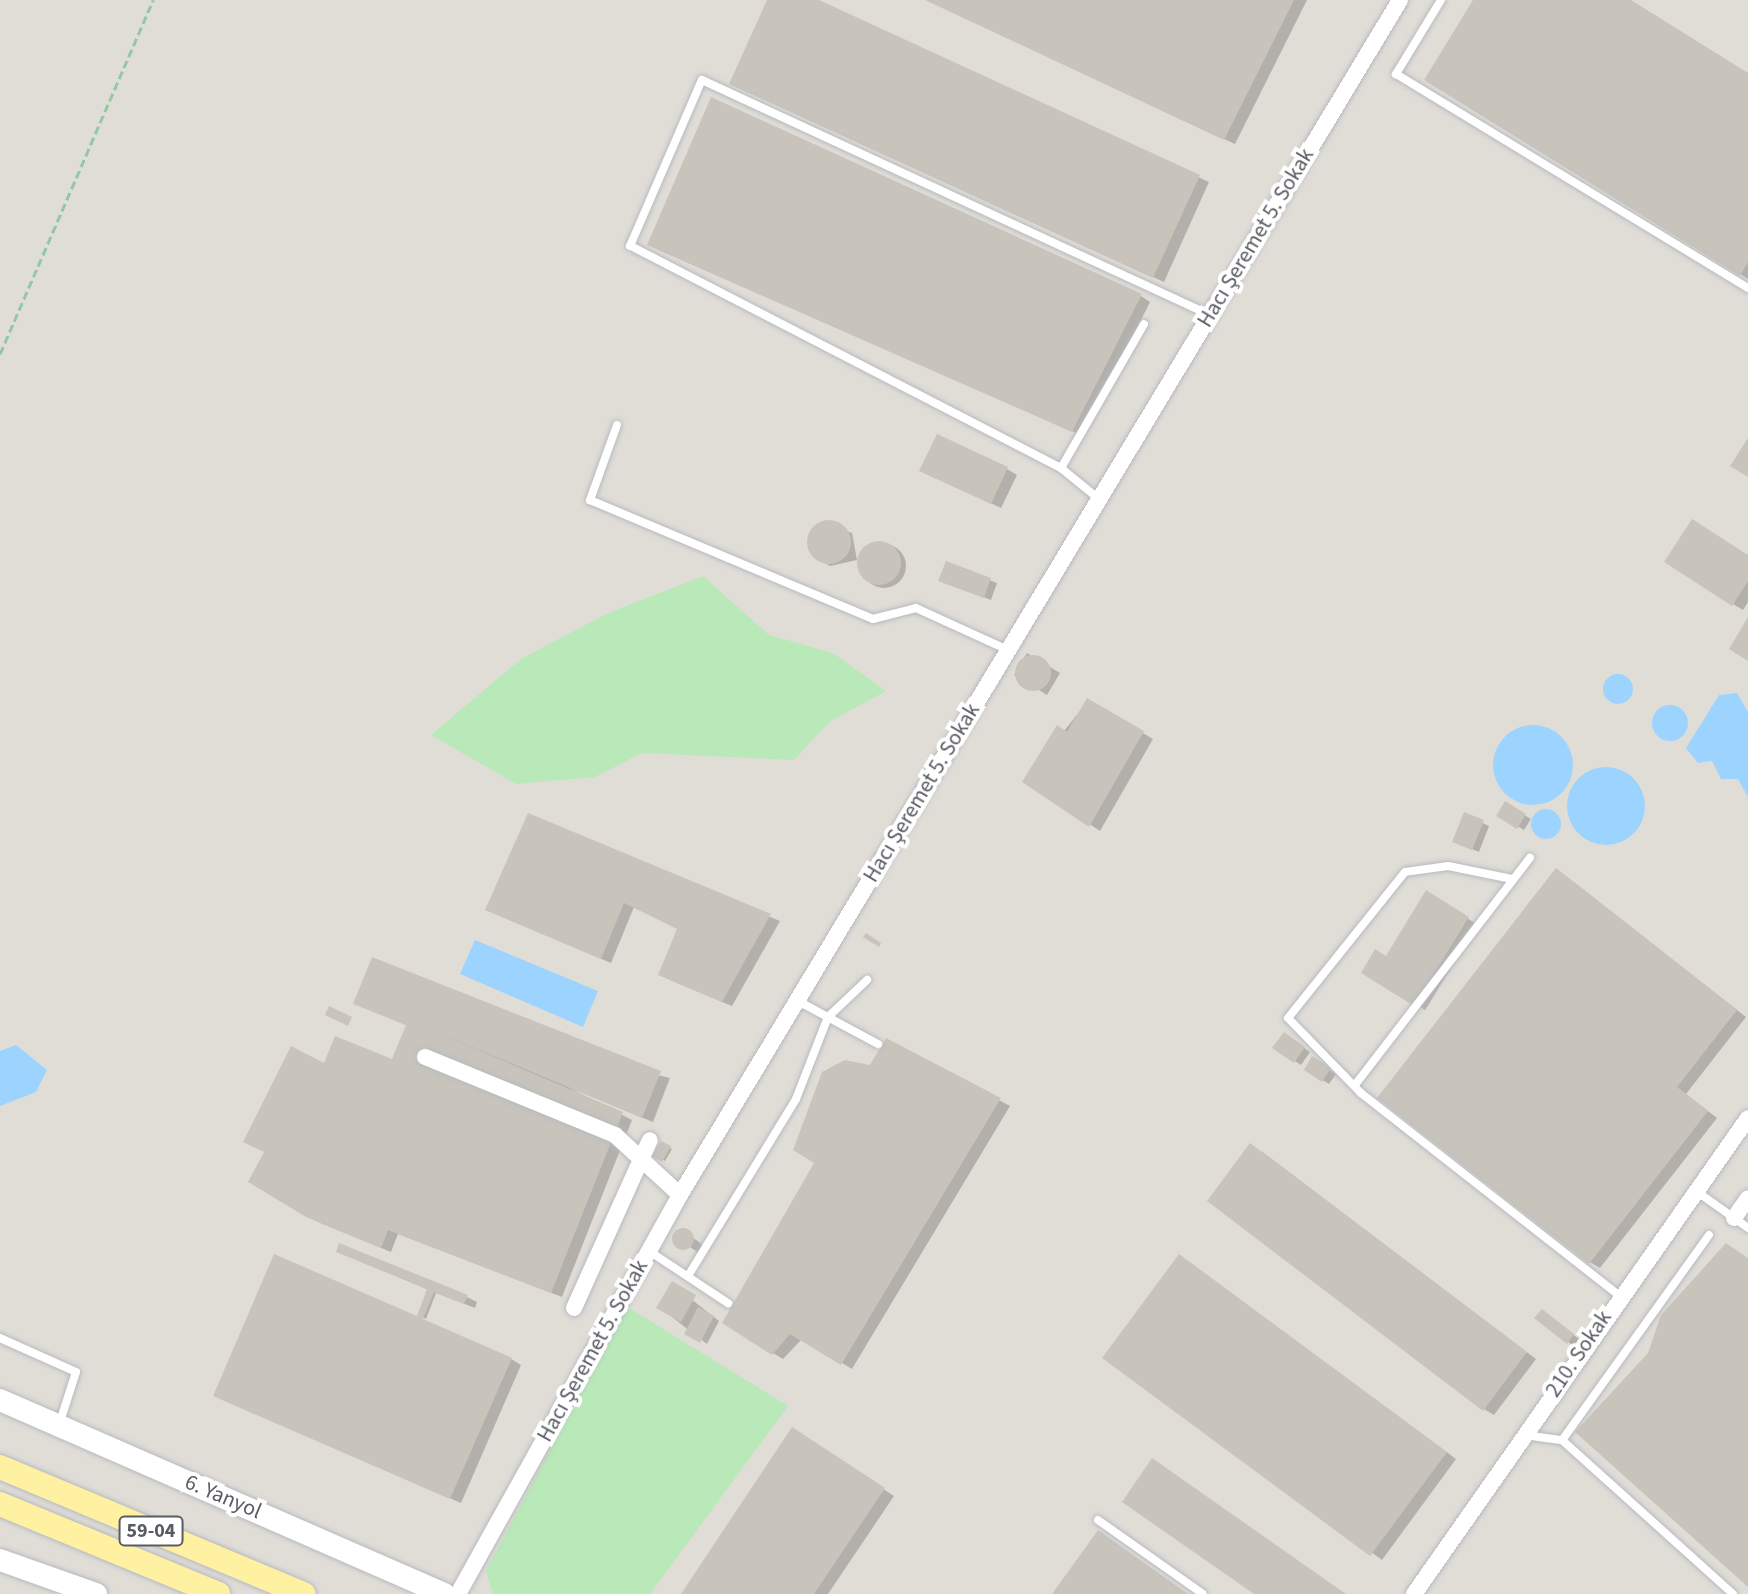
<!DOCTYPE html>
<meta charset="utf-8">
<style>
body{margin:0}
#map{position:relative;width:1748px;height:1594px;overflow:hidden;background:#edeadf;font-family:"Source Sans 3",sans-serif}
div>[style]{position:absolute}
.industrial>*{inset:0;background:#e0ddd7}
.green>*{inset:0;background:#b9e8b9}
.water>*{inset:0;background:#9dd3ff}
.round{border-radius:50%}
.shadow>*{inset:0;background:#0003}
.building>*{inset:0;background:#c8c4bc}
.path>*{height:3px;margin-top:-1.5px;transform-origin:0;background:repeating-linear-gradient(90deg,#92c9a2 0 8px,transparent 0 12px)}
.roads{filter:drop-shadow(0 0 2px #b7bac0) drop-shadow(0 0 2px #b7bac0)}
.service>*{height:8px;margin:-4px;padding:0 4px;transform-origin:4px;border-radius:4px;background:#fff}
.minor>*{height:16px;margin:-8px;padding:0 8px;transform-origin:8px;border-radius:8px;background:#fff}
.secondary>*{height:22px;margin:-11px;padding:0 11px;transform-origin:11px;border-radius:11px;background:#fff}
.primary>*{height:24px;margin:-12px;padding:0 12px;transform-origin:12px;border-radius:12px;background:#fff1a2}
span{translate:-50% -50%;white-space:nowrap;text-align:center;line-height:1.15;-webkit-text-stroke:8px #fff;paint-order:stroke}
.shield-label span{padding:2px 6px;background:#fff;border:2px solid;border-radius:6px;-webkit-text-stroke-width:0}
.shield-label{font-size:20px;color:#585c62;font-weight:700}
.street-label{font-size:22px;color:#585c62}
</style>
<div id="map">
<div class="industrial">
<i style="clip-path:polygon(0 0,1748px 0,1748px 1594px,0 1594px)"></i>
</div>
<div class="green">
<i style="clip-path:polygon(703px 576px,769px 635px,833px 653px,886px 691px,829px 722px,794px 760px,642px 753px,595px 777px,516px 784px,431px 735px,521px 659px,608px 613px)"></i>
<i style="clip-path:polygon(626px 1306px,788px 1406px,650px 1594px,493px 1594px,486px 1571px)"></i>
</div>
<div class="water">
<i class="round" style="left:1603px;top:674px;width:30px;height:30px"></i>
<i style="clip-path:polygon(1737px 693px,1748px 712px,1748px 797px,1738px 779px,1721px 779px,1712px 761px,1698px 763px,1686px 748px,1719px 695px)"></i>
<i class="round" style="left:1652px;top:705px;width:36px;height:36px"></i>
<i class="round" style="left:1493px;top:725px;width:80px;height:80px"></i>
<i class="round" style="left:1567px;top:767px;width:78px;height:78px"></i>
<i class="round" style="left:1531px;top:809px;width:30px;height:30px"></i>
<i style="clip-path:polygon(475px 940px,598px 991px,583px 1027px,460px 974px)"></i>
<i style="clip-path:polygon(16px 1045px,47px 1070px,36px 1092px,0 1106px,0 1051px)"></i>
</div>
<div class="shadow">
<i style="clip-path:polygon(769px 0,814px 0,1209px 182px,1164px 282px,741px 89px)"></i>
<i style="clip-path:polygon(927px 0,1307px 0,1235px 144px)"></i>
<i style="clip-path:polygon(1476px 0,1628px 0,1748px 74px,1748px 279px,1427px 80px)"></i>
<i style="clip-path:polygon(659px 250px,1141px 296px,1150px 302px,1083px 436px)"></i>
<i style="clip-path:polygon(1007px 469px,1017px 475px,1001px 508px,932px 476px)"></i>
<i style="clip-path:polygon(825px 523px,852px 533px,857px 560px,830px 566px,820px 560px,810px 545px)"></i>
<i class="round" style="left:862px;top:544px;width:44px;height:44px"></i>
<i style="clip-path:polygon(1748px 557px,1748px 602px,1743px 610px,1733px 604px)"></i>
<i style="clip-path:polygon(947px 564px,997px 583px,991px 600px,947px 584px)"></i>
<i style="clip-path:polygon(1027px 653px,1060px 673px,1047px 695px,1014px 675px)"></i>
<i style="clip-path:polygon(1088px 701px,1153px 739px,1100px 831px,1024px 781px)"></i>
<i style="clip-path:polygon(1506px 804px,1531px 819px,1524px 830px,1499px 815px)"></i>
<i style="clip-path:polygon(529px 815px,780px 921px,732px 1006px,670px 980px,680px 929px,634px 907px,611px 963px,498px 915px)"></i>
<i style="clip-path:polygon(1465px 815px,1489px 826px,1479px 852px,1460px 844px)"></i>
<i style="clip-path:polygon(1566px 876px,1746px 1017px,1686px 1094px,1717px 1118px,1600px 1268px,1590px 1262px)"></i>
<i style="clip-path:polygon(1427px 893px,1478px 925px,1425px 1010px,1364px 972px,1387px 958px)"></i>
<i style="clip-path:polygon(356px 1003px,670px 1078px,653px 1122px,568px 1087px,632px 1120px,562px 1297px,398px 1234px,391px 1252px,318px 1222px,251px 1181px,325px 1066px,393px 1062px,408px 1026px)"></i>
<i style="clip-path:polygon(1290px 1038px,1310px 1052px,1301px 1065px,1295px 1061px)"></i>
<i style="clip-path:polygon(887px 1040px,1010px 1106px,852px 1369px,802px 1339px,783px 1359px,773px 1353px,817px 1162px,819px 1083px,837px 1064px,871px 1068px)"></i>
<i style="clip-path:polygon(1313px 1059px,1336px 1074px,1329px 1084px,1306px 1070px)"></i>
<i style="clip-path:polygon(662px 1143px,672px 1149px,665px 1161px,655px 1155px)"></i>
<i style="clip-path:polygon(1261px 1151px,1536px 1359px,1494px 1415px,1484px 1409px)"></i>
<i style="clip-path:polygon(681px 1229px,703px 1245px,699px 1253px,673px 1236px)"></i>
<i style="clip-path:polygon(338px 1252px,467px 1297px,477px 1302px,475px 1308px,436px 1293px,426px 1319px,419px 1315px,429px 1290px)"></i>
<i style="clip-path:polygon(1189px 1262px,1456px 1459px,1382px 1560px,1105px 1358px)"></i>
<i style="clip-path:polygon(672px 1284px,719px 1321px,707px 1344px,659px 1307px)"></i>
<i style="clip-path:polygon(1548px 1315px,1579px 1339px,1574px 1346px,1568px 1342px)"></i>
<i style="clip-path:polygon(511px 1359px,521px 1365px,461px 1503px,225px 1401px)"></i>
<i style="clip-path:polygon(802px 1436px,894px 1496px,828px 1594px,683px 1594px)"></i>
</div>
<div class="building">
<i style="clip-path:polygon(767px 0,819px 0,1200px 175px,1153px 278px,729px 84px)"></i>
<i style="clip-path:polygon(925px 0,1294px 0,1224px 140px)"></i>
<i style="clip-path:polygon(1473px 0,1631px 0,1748px 73px,1748px 262px,1740px 276px,1424px 80px)"></i>
<i style="clip-path:polygon(711px 97px,1142px 294px,1072px 432px,647px 245px)"></i>
<i style="clip-path:polygon(937px 434px,1008px 467px,991px 504px,919px 471px)"></i>
<i style="clip-path:polygon(1748px 438px,1748px 477px,1730px 466px)"></i>
<i style="clip-path:polygon(1692px 519px,1748px 555px,1748px 581px,1732px 606px,1664px 562px)"></i>
<i class="round" style="left:807px;top:520px;width:44px;height:44px"></i>
<i class="round" style="left:857px;top:541px;width:44px;height:44px"></i>
<i style="clip-path:polygon(946px 561px,991px 578px,984px 598px,938px 581px)"></i>
<i style="clip-path:polygon(1748px 617px,1748px 661px,1729px 649px)"></i>
<i class="round" style="left:1015px;top:655px;width:36px;height:36px"></i>
<i style="clip-path:polygon(1087px 698px,1144px 731px,1089px 827px,1022px 782px,1057px 725px,1067px 732px)"></i>
<i style="clip-path:polygon(1505px 801px,1526px 814px,1517px 829px,1496px 816px)"></i>
<i style="clip-path:polygon(1464px 812px,1484px 820px,1472px 850px,1452px 842px)"></i>
<i style="clip-path:polygon(528px 813px,771px 914px,722px 1002px,658px 975px,677px 929px,624px 903px,601px 959px,485px 910px)"></i>
<i style="clip-path:polygon(1556px 868px,1737px 1010px,1677px 1087px,1708px 1111px,1589px 1264px,1377px 1098px)"></i>
<i style="clip-path:polygon(1426px 890px,1469px 917px,1414px 1006px,1361px 973px,1375px 949px,1386px 956px)"></i>
<i style="clip-path:polygon(866px 933px,881px 943px,879px 947px,863px 937px)"></i>
<i style="clip-path:polygon(372px 957px,661px 1071px,642px 1118px,425px 1027px,623px 1112px,551px 1293px,388px 1230px,381px 1248px,306px 1217px,248px 1182px,264px 1152px,243px 1142px,291px 1046px,324px 1063px,335px 1036px,392px 1059px,406px 1025px,353px 1004px)"></i>
<i style="clip-path:polygon(329px 1006px,352px 1017px,348px 1026px,325px 1015px)"></i>
<i style="clip-path:polygon(1284px 1032px,1305px 1047px,1294px 1063px,1272px 1048px)"></i>
<i style="clip-path:polygon(886px 1038px,1001px 1098px,841px 1365px,790px 1334px,772px 1355px,722px 1323px,814px 1163px,793px 1150px,822px 1072px,845px 1060px,870px 1065px)"></i>
<i style="clip-path:polygon(1312px 1056px,1331px 1068px,1322px 1082px,1304px 1070px)"></i>
<i style="clip-path:polygon(661px 1141px,671px 1146px,662px 1162px,652px 1156px)"></i>
<i style="clip-path:polygon(1250px 1143px,1527px 1352px,1483px 1411px,1207px 1201px)"></i>
<i class="round" style="left:672px;top:1228px;width:22px;height:22px"></i>
<i style="clip-path:polygon(339px 1243px,468px 1295px,464px 1304px,434px 1292px,423px 1319px,512px 1358px,450px 1499px,213px 1396px,274px 1254px,417px 1316px,427px 1289px,336px 1252px)"></i>
<i style="clip-path:polygon(1726px 1243px,1748px 1258px,1748px 1587px,1575px 1432px,1648px 1353px,1661px 1315px)"></i>
<i style="clip-path:polygon(1179px 1254px,1447px 1452px,1370px 1556px,1102px 1358px)"></i>
<i style="clip-path:polygon(672px 1281px,696px 1295px,681px 1322px,656px 1308px)"></i>
<i style="clip-path:polygon(698px 1307px,714px 1316px,700px 1343px,684px 1334px)"></i>
<i style="clip-path:polygon(1542px 1309px,1574px 1334px,1567px 1344px,1534px 1318px)"></i>
<i style="clip-path:polygon(792px 1427px,885px 1488px,814px 1594px,681px 1594px)"></i>
<i style="clip-path:polygon(1152px 1458px,1346px 1594px,1254px 1594px,1122px 1502px)"></i>
<i style="clip-path:polygon(1098px 1530px,1188px 1594px,1052px 1594px)"></i>
</div>
<div class="path">
<i style="left:0;top:354px;width:386px;rotate:-66.6deg"></i>
</div>
<div class="roads">
<div class="service">
<i style="left:1441px;top:0;width:87px;rotate:121.3deg"></i>
<i style="left:1396px;top:74px;width:412px;rotate:31.3deg"></i>
<i style="left:617px;top:425px;width:80px;rotate:109.8deg"></i>
<i style="left:590px;top:500px;width:307px;rotate:22.8deg"></i>
<i style="left:873px;top:619px;width:44px;rotate:-14.3deg"></i>
<i style="left:916px;top:608px;width:101px;rotate:24.5deg"></i>
<i style="left:1061px;top:468px;width:166px;rotate:-60deg"></i>
<i style="left:1099px;top:499px;width:49px;rotate:-140.8deg"></i>
<i style="left:1061px;top:468px;width:485px;rotate:-152.7deg"></i>
<i style="left:630px;top:246px;width:181px;rotate:-66.6deg"></i>
<i style="left:702px;top:80px;width:560px;rotate:24.83deg"></i>
<i style="left:1512px;top:879px;width:65px;rotate:-168.5deg"></i>
<i style="left:1448px;top:866px;width:43px;rotate:172.1deg"></i>
<i style="left:1405px;top:872px;width:187px;rotate:128.7deg"></i>
<i style="left:1288px;top:1018px;width:105px;rotate:45.8deg"></i>
<i style="left:1361px;top:1093px;width:328px;rotate:38.1deg"></i>
<i style="left:798px;top:1001px;width:91px;rotate:28.3deg"></i>
<i style="left:1355px;top:1085px;width:287px;rotate:-52.4deg"></i>
<i style="left:1696px;top:1191px;width:64px;rotate:35.4deg"></i>
<i style="left:1709px;top:1235px;width:252px;rotate:125.6deg"></i>
<i style="left:1562px;top:1440px;width:230px;rotate:42deg"></i>
<i style="left:649px;top:1251px;width:95px;rotate:33.4deg"></i>
<i style="left:688px;top:1276px;width:207px;rotate:-58.6deg"></i>
<i style="left:796px;top:1099px;width:88px;rotate:-68.7deg"></i>
<i style="left:828px;top:1017px;width:54px;rotate:-43.5deg"></i>
<i style="left:0;top:1338px;width:83px;rotate:24.1deg"></i>
<i style="left:76px;top:1372px;width:56px;rotate:107.8deg"></i>
<i style="left:1525px;top:1435px;width:37px;rotate:8deg"></i>
<i style="left:1098px;top:1520px;width:128px;rotate:35.2deg"></i>
</div>
<div class="minor">
<i style="left:425px;top:1057px;width:205px;rotate:22.3deg"></i>
<i style="left:615px;top:1135px;width:88px;rotate:42.7deg"></i>
<i style="left:1734px;top:1218px;width:24px;rotate:-55deg"></i>
<i style="left:574px;top:1308px;width:184px;rotate:-65.7deg"></i>
<i style="left:458px;top:1594px;width:457px;rotate:-60.9deg"></i>
<i style="left:680px;top:1195px;width:1395px;rotate:-58.93deg"></i>
<i style="left:1414px;top:1594px;width:581px;rotate:-54.94deg"></i>
</div>
<div class="secondary">
<i style="left:0;top:1400px;width:485px;rotate:23.6deg"></i>
<i style="left:0;top:1560px;width:102px;rotate:19.5deg"></i>
</div>
<div class="primary">
<i style="left:0;top:1467px;width:329px;rotate:22.7deg"></i>
<i style="left:0;top:1504px;width:236px;rotate:22.4deg"></i>
</div>
</div>
<div class="shield-label">
<span style="left:151px;top:1531px">59-04</span>
</div>
<div class="street-label">
<span style="left:1256px;top:238px;rotate:-59deg">Hacı Şeremet 5. Sokak</span>
<span style="left:922px;top:793px;rotate:-59deg">Hacı Şeremet 5. Sokak</span>
<span style="left:593px;top:1351px;rotate:-61deg">Hacı Şeremet 5. Sokak</span>
<span style="left:1579px;top:1354px;rotate:-56deg">210. Sokak</span>
<span style="left:223px;top:1497px;rotate:23deg">6. Yanyol</span>
</div>
</div>
